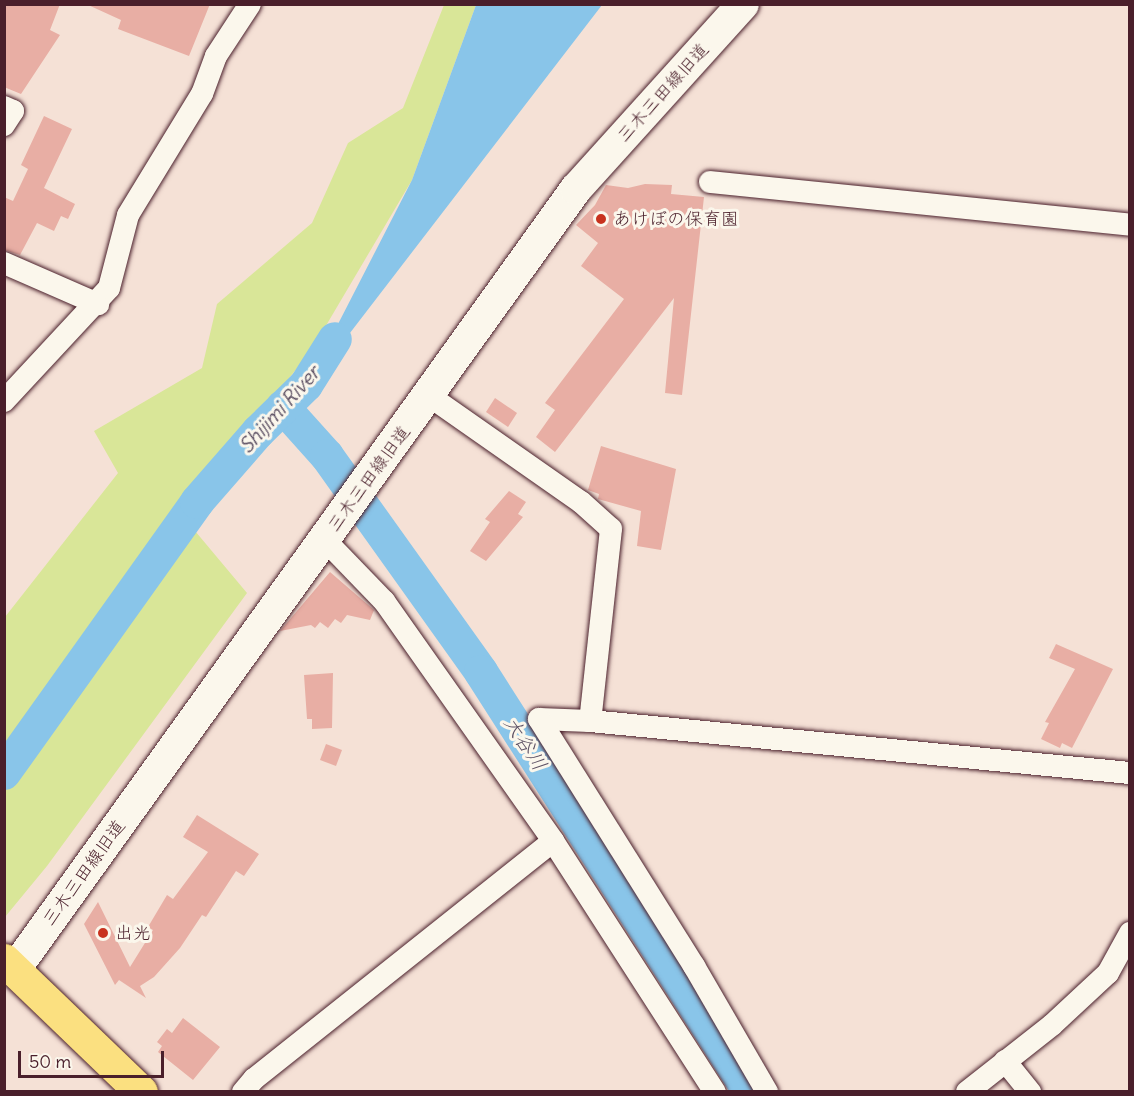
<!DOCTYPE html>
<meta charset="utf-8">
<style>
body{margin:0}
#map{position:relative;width:1134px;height:1096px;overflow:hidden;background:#f5e1d6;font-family:Delius,"Klee One",sans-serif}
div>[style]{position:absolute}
.green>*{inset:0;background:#d9e698}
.water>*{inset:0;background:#89c5e9}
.river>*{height:34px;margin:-17px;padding:0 17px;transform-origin:17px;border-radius:17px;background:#89c5e9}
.building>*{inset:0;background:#e8aea4}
.roads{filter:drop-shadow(0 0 2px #4a1f2b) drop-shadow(0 0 2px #4a1f2b)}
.street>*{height:22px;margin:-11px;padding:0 11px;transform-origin:11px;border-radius:11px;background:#fbf7ec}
.secondary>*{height:32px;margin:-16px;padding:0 16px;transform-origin:16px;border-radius:16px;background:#fbf7ec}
.primary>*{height:33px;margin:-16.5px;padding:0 16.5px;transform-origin:16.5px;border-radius:16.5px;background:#fbe080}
.dots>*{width:16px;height:16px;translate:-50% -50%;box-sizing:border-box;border:3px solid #fbf7ec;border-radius:50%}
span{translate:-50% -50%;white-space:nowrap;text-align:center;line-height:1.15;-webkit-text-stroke:6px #fbf7ec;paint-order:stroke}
.street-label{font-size:18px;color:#4a1f2b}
.poi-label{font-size:18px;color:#4a1f2b}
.left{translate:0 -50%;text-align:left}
.water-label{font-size:20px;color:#5d5164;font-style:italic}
.frame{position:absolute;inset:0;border:6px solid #4a1f2b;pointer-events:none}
.scale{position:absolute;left:18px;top:1051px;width:146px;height:27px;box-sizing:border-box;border:3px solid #4a1f2b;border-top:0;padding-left:8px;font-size:18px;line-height:21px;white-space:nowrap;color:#4a1f2b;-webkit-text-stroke:4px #fbf7ec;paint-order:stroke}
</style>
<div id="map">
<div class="green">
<i style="clip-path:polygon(444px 5px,476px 5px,412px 180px,311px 351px,180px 513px,247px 593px,47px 866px,5px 917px,5px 617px,118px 473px,94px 431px,202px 368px,217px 304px,312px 223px,348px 143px,403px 108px)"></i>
</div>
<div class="water">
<i style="clip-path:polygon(476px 5px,602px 5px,300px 398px,412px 180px)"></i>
</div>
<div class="river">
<i style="left:283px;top:407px;width:66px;rotate:48.1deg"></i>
<i style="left:327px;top:456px;width:265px;rotate:54.5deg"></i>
<i style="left:481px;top:672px;width:499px;rotate:57.4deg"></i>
<i style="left:4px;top:773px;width:333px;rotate:-54.5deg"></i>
<i style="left:197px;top:502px;width:93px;rotate:-48.9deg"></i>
<i style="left:258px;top:432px;width:67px;rotate:-44.4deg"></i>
<i style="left:306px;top:385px;width:54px;rotate:-57.8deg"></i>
</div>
<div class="building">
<i style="clip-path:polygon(4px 4px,60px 4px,50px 30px,60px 35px,21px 94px,4px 87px)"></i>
<i style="clip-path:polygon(86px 4px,210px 4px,189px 56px,118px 29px,121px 20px)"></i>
<i style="clip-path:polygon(44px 116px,72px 129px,44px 188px,75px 204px,68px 219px,61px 216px,54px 231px,37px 223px,20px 255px,4px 250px,4px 197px,13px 201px,28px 169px,21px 165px)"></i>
<i style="clip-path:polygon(645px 184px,672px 185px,671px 194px,704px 197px,682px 395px,665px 393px,674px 298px,555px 452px,536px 437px,555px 410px,545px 403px,624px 299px,581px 266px,598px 243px,576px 225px,595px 205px,606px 185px,628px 188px)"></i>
<i style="clip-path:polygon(495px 398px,517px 413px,508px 427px,486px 412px)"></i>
<i style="clip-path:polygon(601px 446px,676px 469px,661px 550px,637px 546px,641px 511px,598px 499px,599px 494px,588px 490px)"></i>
<i style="clip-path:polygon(509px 491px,526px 502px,518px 514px,523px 517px,486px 561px,470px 551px,490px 522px,485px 519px)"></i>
<i style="clip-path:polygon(330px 572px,374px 610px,370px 620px,347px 615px,341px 623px,335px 619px,328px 628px,320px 622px,315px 628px,311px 625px,280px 631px)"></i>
<i style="clip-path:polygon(1056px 644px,1113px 669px,1072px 748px,1062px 743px,1060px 748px,1041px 739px,1049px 723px,1045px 722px,1075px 669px,1049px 658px)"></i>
<i style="clip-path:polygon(333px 673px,332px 728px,312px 729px,312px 719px,307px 719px,304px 675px)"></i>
<i style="clip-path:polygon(326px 744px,342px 750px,336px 766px,320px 760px)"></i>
<i style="clip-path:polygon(197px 815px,259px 854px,244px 876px,236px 871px,206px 917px,202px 915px,180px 948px,154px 977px,140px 986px,146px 998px,119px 980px,115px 985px,84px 924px,98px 902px,130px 967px,153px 930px,148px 927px,167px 895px,173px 899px,208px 852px,183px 837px)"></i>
<i style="clip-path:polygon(183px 1018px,220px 1047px,193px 1080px,158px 1052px,162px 1046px,157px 1042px,167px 1029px,172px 1033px)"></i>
</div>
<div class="roads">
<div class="street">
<i style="left:4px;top:107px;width:10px;rotate:24deg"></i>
<i style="left:13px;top:111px;width:17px;rotate:123deg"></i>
<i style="left:710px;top:182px;width:422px;rotate:5.8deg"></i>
<i style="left:4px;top:263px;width:103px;rotate:23.6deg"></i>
<i style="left:428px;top:395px;width:187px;rotate:35deg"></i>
<i style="left:581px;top:502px;width:40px;rotate:42deg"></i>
<i style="left:611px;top:529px;width:193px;rotate:96.2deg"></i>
<i style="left:590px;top:721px;width:542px;rotate:5.5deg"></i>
<i style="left:4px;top:401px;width:154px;rotate:-47.1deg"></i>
<i style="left:109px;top:288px;width:75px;rotate:-75.4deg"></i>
<i style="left:128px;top:215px;width:142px;rotate:-58.6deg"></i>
<i style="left:202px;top:94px;width:40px;rotate:-69.8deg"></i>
<i style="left:216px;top:56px;width:62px;rotate:-56.8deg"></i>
<i style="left:325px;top:540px;width:85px;rotate:46deg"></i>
<i style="left:384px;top:601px;width:294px;rotate:54.8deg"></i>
<i style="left:590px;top:721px;width:51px;rotate:-177.8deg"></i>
<i style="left:539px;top:719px;width:292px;rotate:57.9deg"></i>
<i style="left:694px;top:966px;width:146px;rotate:59.9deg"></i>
<i style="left:1005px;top:1061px;width:40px;rotate:51deg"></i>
<i style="left:243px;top:1092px;width:17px;rotate:-50deg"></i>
<i style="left:254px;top:1079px;width:382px;rotate:-38.5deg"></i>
<i style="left:553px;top:841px;width:299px;rotate:57.2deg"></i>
<i style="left:967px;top:1092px;width:108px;rotate:-38.2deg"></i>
<i style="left:1052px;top:1025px;width:76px;rotate:-42.9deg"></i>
<i style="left:1108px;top:973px;width:46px;rotate:-61.2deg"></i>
</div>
<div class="secondary">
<i style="left:15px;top:969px;width:961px;rotate:-54.28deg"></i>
<i style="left:576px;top:189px;width:249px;rotate:-47.9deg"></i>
</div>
<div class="primary">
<i style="left:4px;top:960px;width:190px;rotate:43.9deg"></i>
</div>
</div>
<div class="dots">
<i style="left:601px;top:219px;background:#c8321e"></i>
<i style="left:103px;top:933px;background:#c8321e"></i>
</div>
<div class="street-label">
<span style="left:663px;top:93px;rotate:-48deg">三木三田線旧道</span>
<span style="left:369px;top:479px;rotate:-54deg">三木三田線旧道</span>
<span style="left:84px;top:873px;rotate:-54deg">三木三田線旧道</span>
</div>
<div class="poi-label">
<span class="left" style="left:613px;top:219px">あけぼの保育園</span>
<span class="left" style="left:115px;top:933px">出光</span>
</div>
<div class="water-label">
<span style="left:279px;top:409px;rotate:-48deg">Shijimi River</span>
<span style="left:526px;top:743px;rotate:57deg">大谷川</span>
</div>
<div class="frame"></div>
<div class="scale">50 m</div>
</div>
